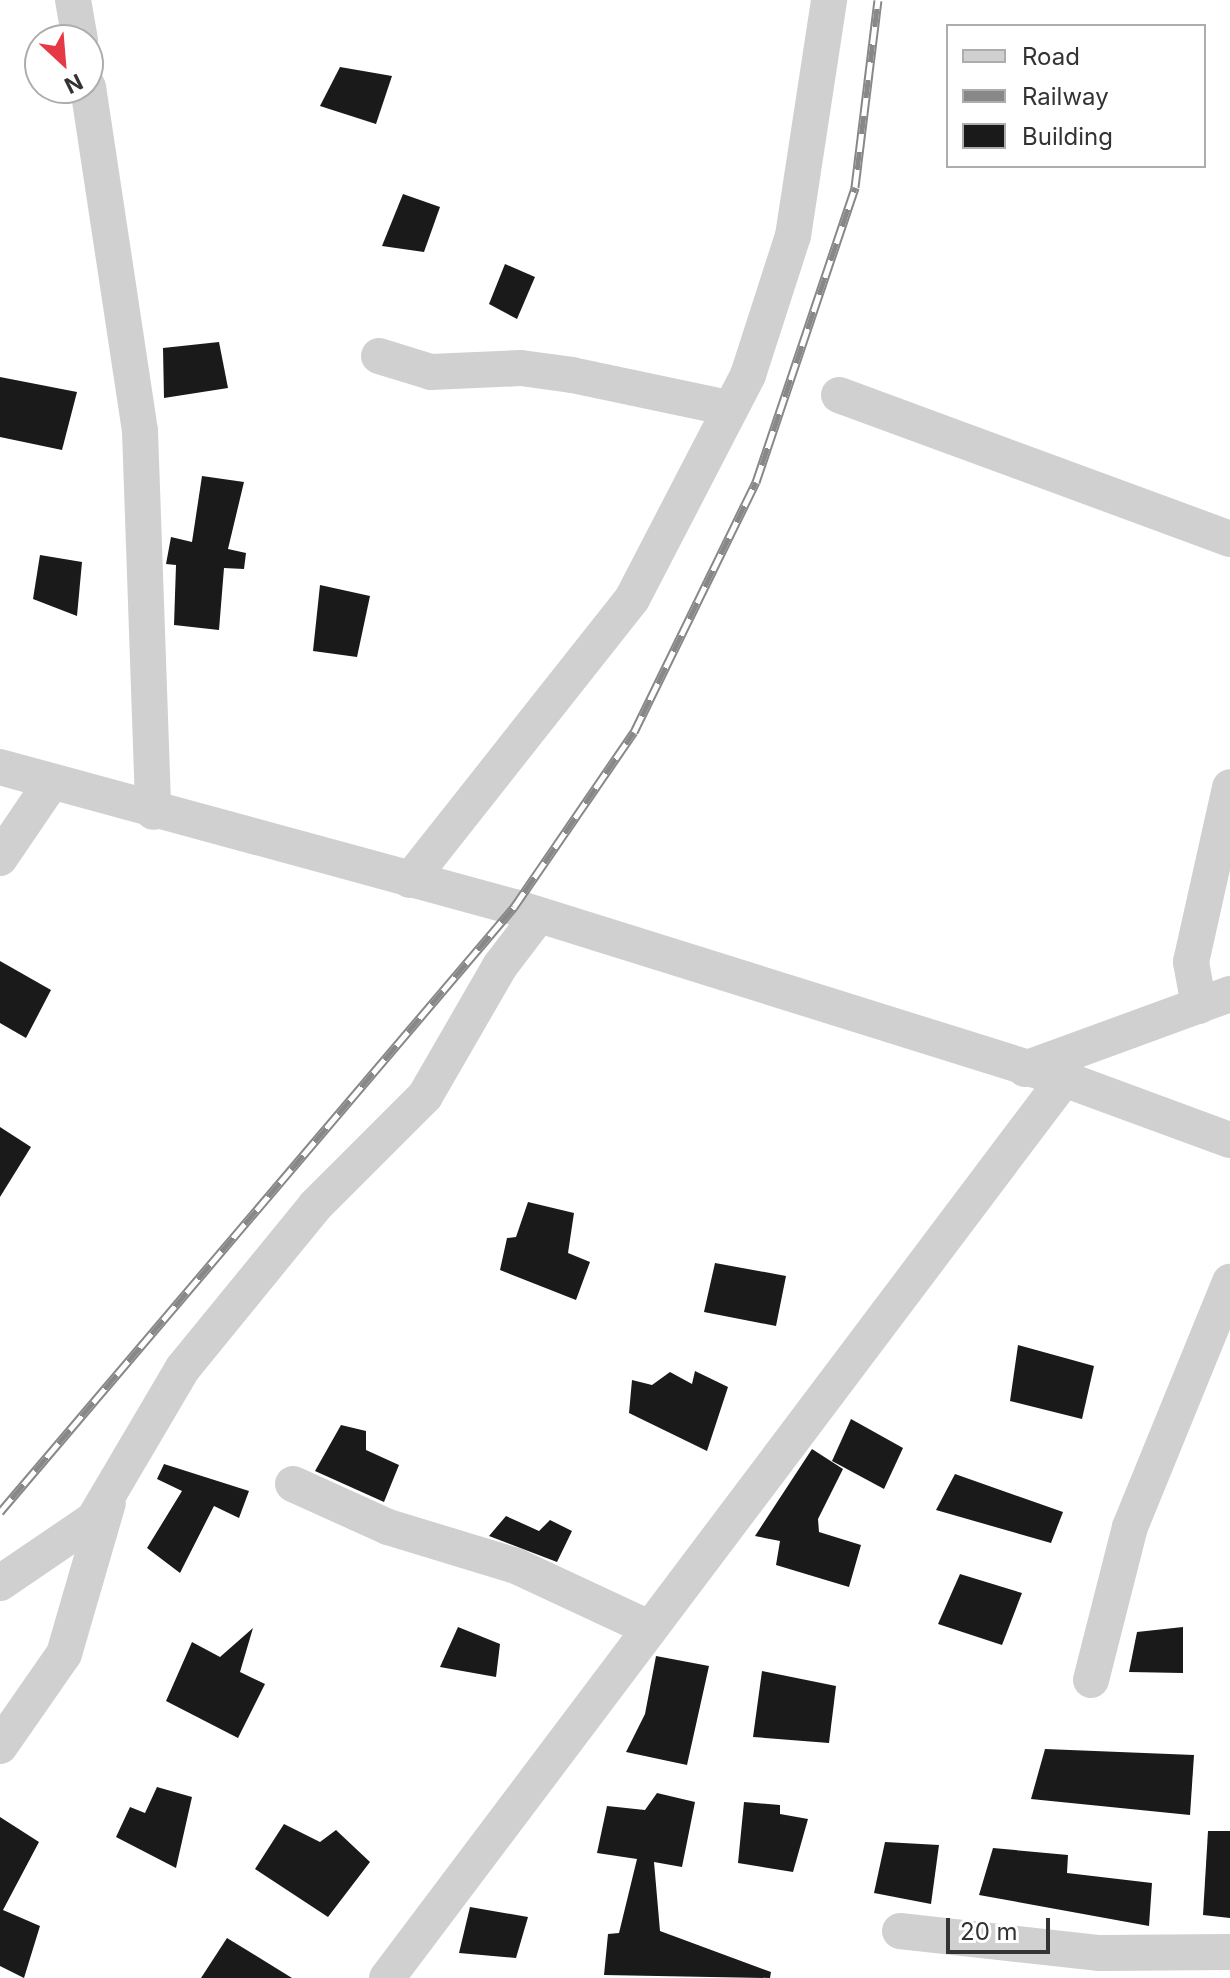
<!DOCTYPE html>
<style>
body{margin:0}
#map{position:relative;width:1230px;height:1978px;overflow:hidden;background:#fff;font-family:Inter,sans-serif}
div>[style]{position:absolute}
.building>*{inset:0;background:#1a1a1a}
.street>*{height:36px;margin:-18px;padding:0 18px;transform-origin:18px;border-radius:18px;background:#d0d0d0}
.rail>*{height:9px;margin-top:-4.5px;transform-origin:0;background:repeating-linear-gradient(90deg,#fff 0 18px,#888 0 36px);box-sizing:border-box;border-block:2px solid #888}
span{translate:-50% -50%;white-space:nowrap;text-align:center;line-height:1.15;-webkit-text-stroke:8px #fff;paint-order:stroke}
.legend{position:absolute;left:946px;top:24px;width:260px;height:144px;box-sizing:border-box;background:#fff;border:2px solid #adadad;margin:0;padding:10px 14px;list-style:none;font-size:24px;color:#333}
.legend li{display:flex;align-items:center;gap:16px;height:40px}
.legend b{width:40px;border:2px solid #adadad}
.north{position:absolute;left:24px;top:24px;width:80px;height:80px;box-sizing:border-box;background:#fff;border:2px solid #adadad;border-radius:50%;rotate:154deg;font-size:22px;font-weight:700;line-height:32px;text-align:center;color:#333}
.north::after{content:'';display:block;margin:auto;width:28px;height:36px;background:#e63946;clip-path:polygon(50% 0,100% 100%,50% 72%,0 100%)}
.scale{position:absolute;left:946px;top:1918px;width:104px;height:36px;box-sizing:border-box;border:4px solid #333;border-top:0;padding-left:10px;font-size:24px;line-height:28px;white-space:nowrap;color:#333;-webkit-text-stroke:6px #fff;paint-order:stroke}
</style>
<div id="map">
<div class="building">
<i style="clip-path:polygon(340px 67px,392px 76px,376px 124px,320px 106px)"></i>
<i style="clip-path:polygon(403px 194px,440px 207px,424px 252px,382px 246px)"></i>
<i style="clip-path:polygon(505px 264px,535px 277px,517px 319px,489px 304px)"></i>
<i style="clip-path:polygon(219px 342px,228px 388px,164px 398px,163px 348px)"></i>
<i style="clip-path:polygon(0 377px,77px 392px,62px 450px,0 437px)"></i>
<i style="clip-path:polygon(202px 476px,244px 482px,228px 549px,246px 553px,244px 569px,224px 568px,219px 630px,174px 625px,176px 565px,166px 564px,171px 537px,192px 542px)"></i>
<i style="clip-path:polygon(40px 555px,82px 562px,77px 616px,33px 599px)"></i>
<i style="clip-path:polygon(320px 585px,370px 596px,357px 657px,313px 651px)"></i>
<i style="clip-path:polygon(0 961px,51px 990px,26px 1038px,0 1023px)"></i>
<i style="clip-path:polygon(0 1127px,31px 1147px,0 1197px)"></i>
<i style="clip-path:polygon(528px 1202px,574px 1213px,568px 1253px,590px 1262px,576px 1300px,500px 1270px,507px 1238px,516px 1237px)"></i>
<i style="clip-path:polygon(715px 1263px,786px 1276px,776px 1326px,704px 1312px)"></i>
<i style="clip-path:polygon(1018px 1345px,1094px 1366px,1082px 1419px,1010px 1401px)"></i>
<i style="clip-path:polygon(695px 1371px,728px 1387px,707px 1451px,629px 1413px,632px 1380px,652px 1385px,670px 1372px,692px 1384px)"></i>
<i style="clip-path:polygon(851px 1419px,903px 1448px,884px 1489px,832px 1461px)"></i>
<i style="clip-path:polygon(341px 1425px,366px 1431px,366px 1450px,399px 1465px,384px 1502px,315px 1471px)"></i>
<i style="clip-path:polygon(812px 1449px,843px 1469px,818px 1519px,819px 1532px,861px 1545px,849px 1587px,776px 1565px,780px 1541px,755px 1536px)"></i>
<i style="clip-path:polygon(164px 1464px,249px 1491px,239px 1518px,214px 1506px,180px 1573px,147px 1548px,182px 1491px,157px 1479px)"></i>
<i style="clip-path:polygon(955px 1474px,1063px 1512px,1051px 1543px,936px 1510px)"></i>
<i style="clip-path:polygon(506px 1516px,539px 1531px,550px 1520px,572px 1531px,557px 1562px,489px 1536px)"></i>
<i style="clip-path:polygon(960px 1574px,1022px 1593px,1002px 1645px,938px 1624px)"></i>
<i style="clip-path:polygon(458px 1627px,500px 1644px,496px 1677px,440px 1667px)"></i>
<i style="clip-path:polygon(1183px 1627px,1183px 1673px,1129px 1672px,1137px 1632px)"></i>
<i style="clip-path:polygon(253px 1628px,240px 1672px,265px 1684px,238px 1738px,166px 1701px,192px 1642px,220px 1657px)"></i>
<i style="clip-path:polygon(656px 1656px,709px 1666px,687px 1765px,626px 1752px,645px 1714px)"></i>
<i style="clip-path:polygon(762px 1671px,836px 1686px,829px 1743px,753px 1737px)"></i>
<i style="clip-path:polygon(1045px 1749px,1194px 1755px,1190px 1815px,1031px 1799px)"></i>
<i style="clip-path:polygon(157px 1787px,192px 1797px,176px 1868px,116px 1837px,130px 1807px,145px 1813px)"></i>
<i style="clip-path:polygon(657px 1793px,695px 1802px,682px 1867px,654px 1862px,660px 1931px,771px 1972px,770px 1978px,604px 1975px,608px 1934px,619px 1933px,637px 1859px,597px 1853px,607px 1806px,645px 1810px)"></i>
<i style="clip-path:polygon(744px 1802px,780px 1805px,780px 1814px,808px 1819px,793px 1872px,738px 1863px)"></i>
<i style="clip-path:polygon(0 1817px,39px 1842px,3px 1910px,40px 1926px,24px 1978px,0 1966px)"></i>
<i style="clip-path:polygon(284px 1824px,320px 1842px,336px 1830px,370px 1862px,328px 1917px,255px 1869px)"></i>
<i style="clip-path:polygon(1208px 1831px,1230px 1831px,1230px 1918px,1203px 1915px)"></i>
<i style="clip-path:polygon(885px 1842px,939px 1845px,931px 1904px,874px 1893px)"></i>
<i style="clip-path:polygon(993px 1848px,1068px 1855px,1067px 1873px,1152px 1883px,1149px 1926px,979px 1895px)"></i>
<i style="clip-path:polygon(470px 1907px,528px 1917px,516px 1958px,459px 1953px)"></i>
<i style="clip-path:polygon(227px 1938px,292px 1978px,201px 1978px)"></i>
</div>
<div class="street">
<i style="left:73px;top:0;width:41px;rotate:80.1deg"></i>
<i style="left:88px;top:87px;width:348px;rotate:81.4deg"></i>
<i style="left:140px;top:431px;width:381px;rotate:88deg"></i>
<i style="left:379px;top:356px;width:54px;rotate:17.1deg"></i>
<i style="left:431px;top:372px;width:90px;rotate:-2.5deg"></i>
<i style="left:521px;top:368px;width:51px;rotate:7.8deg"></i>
<i style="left:572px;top:375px;width:160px;rotate:11.9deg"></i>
<i style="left:839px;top:395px;width:417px;rotate:20.2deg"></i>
<i style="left:0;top:767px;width:533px;rotate:15.24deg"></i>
<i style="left:514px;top:907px;width:576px;rotate:17.37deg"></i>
<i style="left:1064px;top:1079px;width:177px;rotate:20.2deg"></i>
<i style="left:0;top:858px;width:91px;rotate:-55.8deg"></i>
<i style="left:410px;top:880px;width:358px;rotate:-51.7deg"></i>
<i style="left:632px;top:599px;width:252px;rotate:-62.6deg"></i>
<i style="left:748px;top:375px;width:146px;rotate:-72.1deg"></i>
<i style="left:793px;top:236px;width:239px;rotate:-81.3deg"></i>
<i style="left:1199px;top:1006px;width:45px;rotate:-100.3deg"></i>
<i style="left:1191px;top:962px;width:179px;rotate:-77.4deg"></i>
<i style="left:1025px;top:1069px;width:218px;rotate:-20.1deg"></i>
<i style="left:293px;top:1484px;width:104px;rotate:24.4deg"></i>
<i style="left:388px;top:1527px;width:134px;rotate:16.9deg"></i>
<i style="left:516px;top:1566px;width:145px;rotate:25deg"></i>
<i style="left:0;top:1583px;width:114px;rotate:-34.2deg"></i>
<i style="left:94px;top:1519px;width:175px;rotate:-59.5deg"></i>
<i style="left:183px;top:1368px;width:209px;rotate:-50.8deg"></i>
<i style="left:315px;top:1206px;width:156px;rotate:-45deg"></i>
<i style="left:425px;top:1096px;width:150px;rotate:-60deg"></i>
<i style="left:500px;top:966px;width:64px;rotate:-52.6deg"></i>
<i style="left:1091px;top:1680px;width:158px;rotate:-75.7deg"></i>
<i style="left:1130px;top:1527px;width:265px;rotate:-67.8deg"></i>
<i style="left:0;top:1746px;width:112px;rotate:-55.2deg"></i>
<i style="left:64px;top:1654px;width:157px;rotate:-73.8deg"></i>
<i style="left:900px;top:1931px;width:201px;rotate:6.3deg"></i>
<i style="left:1100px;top:1953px;width:130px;rotate:-0.4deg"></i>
<i style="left:387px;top:1978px;width:1125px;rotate:-53.02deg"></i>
</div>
<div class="rail">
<i style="left:0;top:1512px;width:794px;rotate:-49.65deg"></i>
<i style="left:514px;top:907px;width:212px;rotate:-55.6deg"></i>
<i style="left:634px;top:732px;width:278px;rotate:-64deg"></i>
<i style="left:756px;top:482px;width:311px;rotate:-71.4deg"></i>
<i style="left:855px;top:187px;width:188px;rotate:-83deg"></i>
</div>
<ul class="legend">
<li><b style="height:10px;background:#d0d0d0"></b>Road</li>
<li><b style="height:10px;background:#888"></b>Railway</li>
<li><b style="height:22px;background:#1a1a1a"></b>Building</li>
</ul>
<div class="north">N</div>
<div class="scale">20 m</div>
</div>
